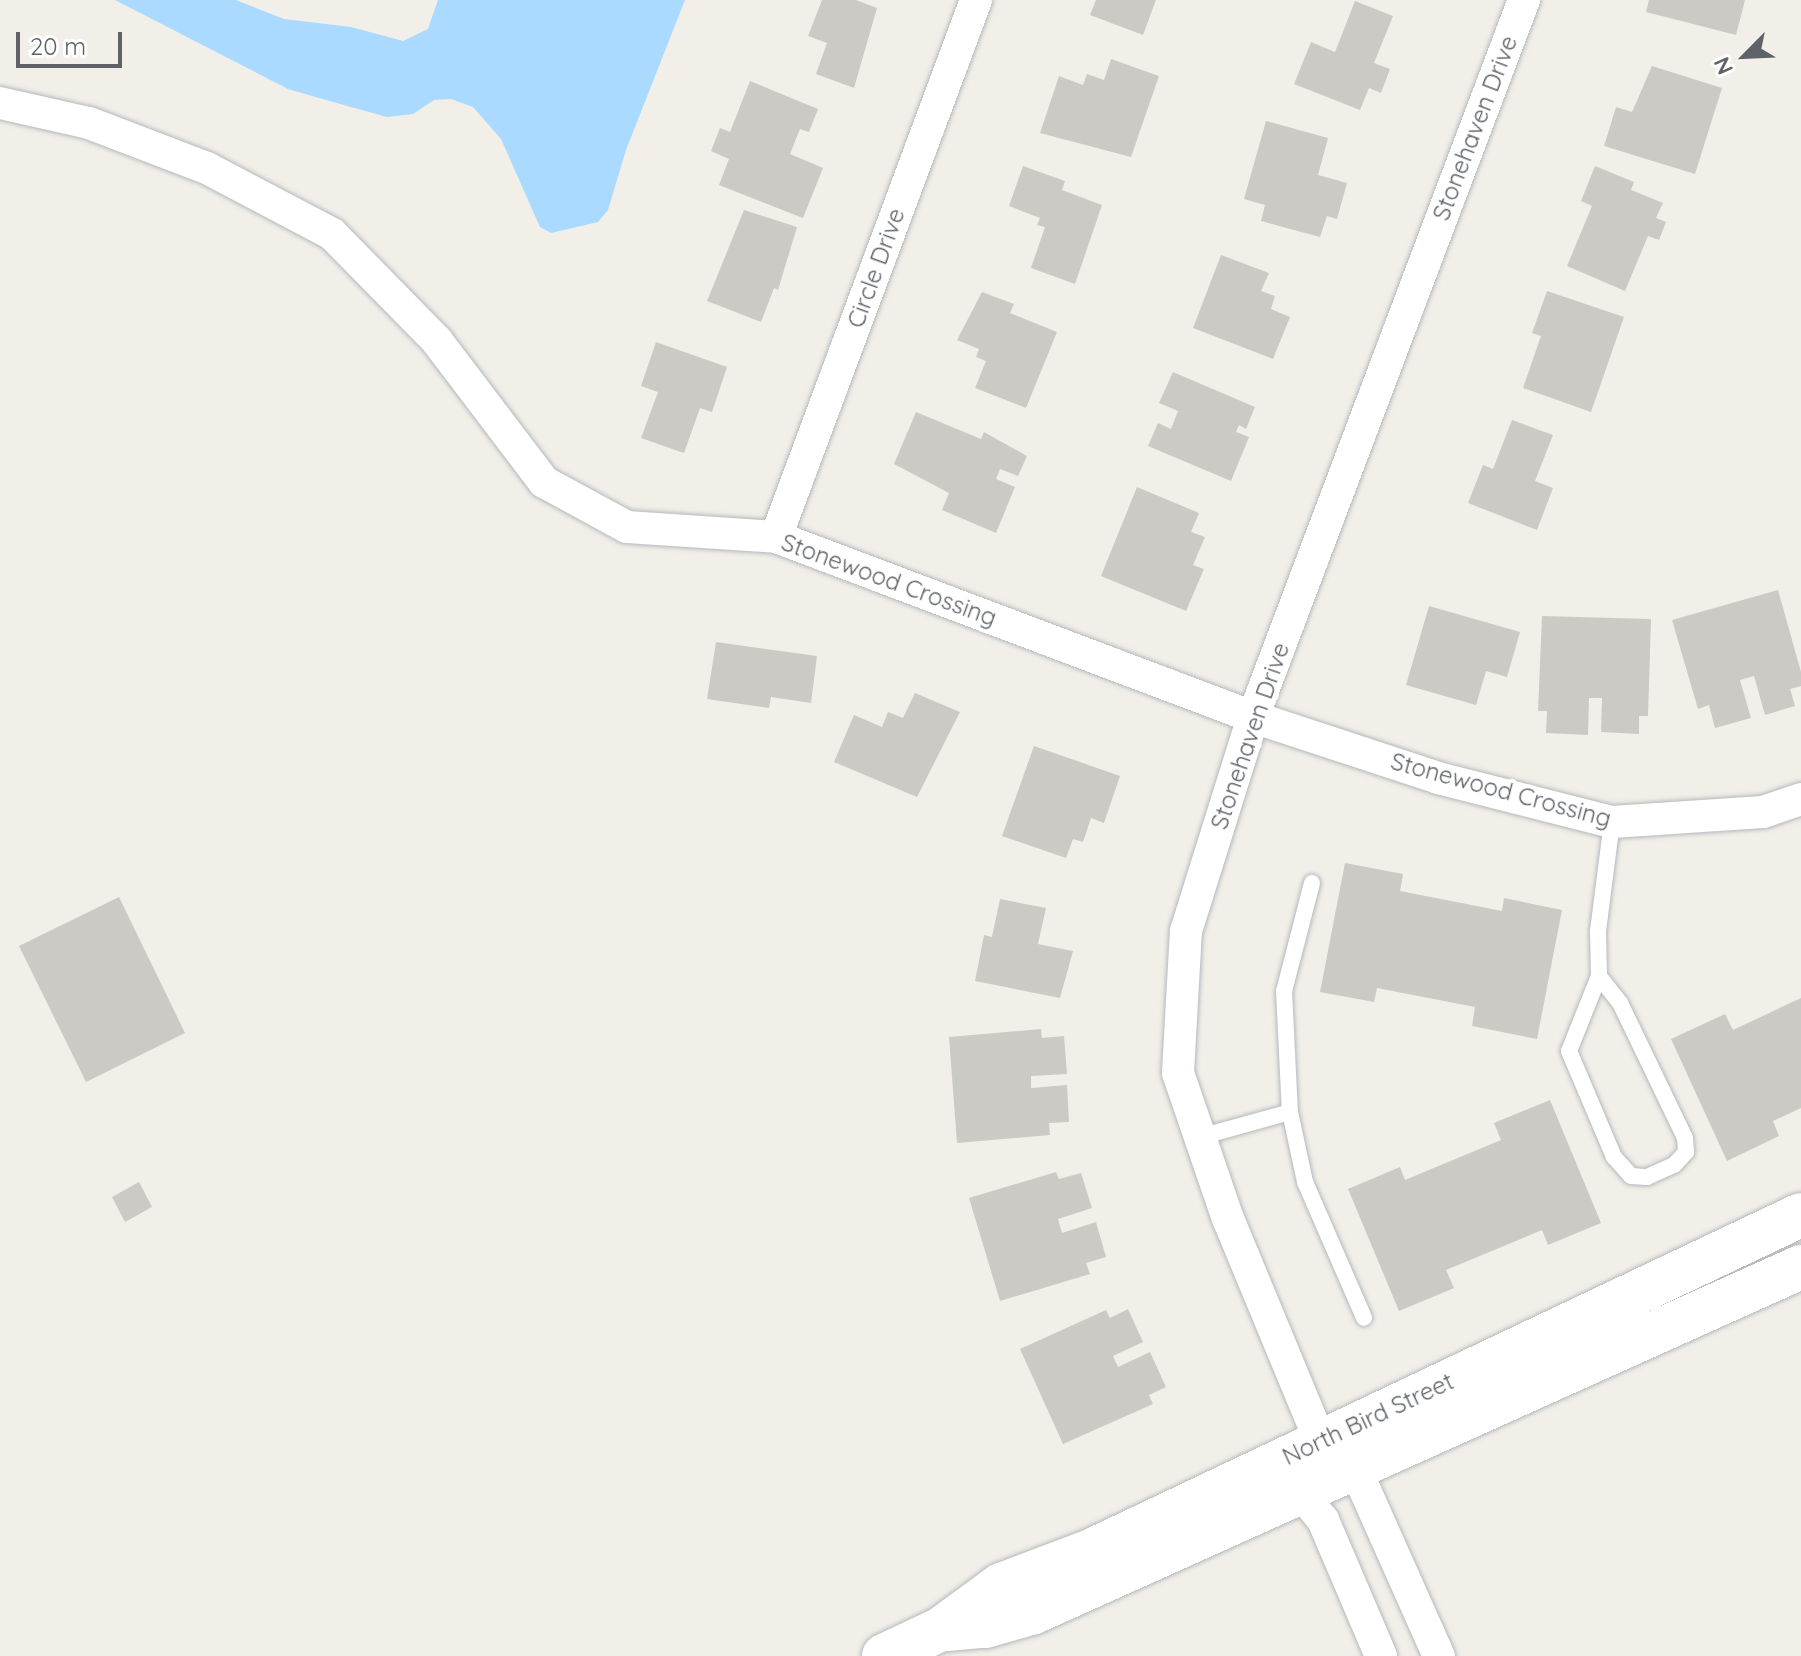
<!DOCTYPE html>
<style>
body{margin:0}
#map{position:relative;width:1801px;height:1656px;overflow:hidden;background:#f1efe8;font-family:Quicksand,sans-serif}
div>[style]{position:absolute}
.water>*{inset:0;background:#aadaff}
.building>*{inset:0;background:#cccac5}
.roads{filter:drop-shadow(0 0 2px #b5b8bc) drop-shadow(0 0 2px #b5b8bc)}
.lane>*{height:16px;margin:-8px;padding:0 8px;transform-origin:8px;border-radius:8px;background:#fff}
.street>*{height:32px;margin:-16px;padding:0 16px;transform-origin:16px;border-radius:16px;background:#fff}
.secondary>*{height:44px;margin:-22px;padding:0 22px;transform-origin:22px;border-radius:22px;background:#fff}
span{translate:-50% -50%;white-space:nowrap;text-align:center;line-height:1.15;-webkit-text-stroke:8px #fff;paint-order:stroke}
.street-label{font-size:24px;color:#5f6368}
.north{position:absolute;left:1705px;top:16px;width:80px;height:80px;-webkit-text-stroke:6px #fff;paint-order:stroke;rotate:246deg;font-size:22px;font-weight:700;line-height:32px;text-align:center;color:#5f6368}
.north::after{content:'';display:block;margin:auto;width:28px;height:36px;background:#5f6368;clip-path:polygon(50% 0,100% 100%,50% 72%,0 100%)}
.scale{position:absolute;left:16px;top:32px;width:106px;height:36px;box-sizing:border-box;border:4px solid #5f6368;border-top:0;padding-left:10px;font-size:24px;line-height:28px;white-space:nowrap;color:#5f6368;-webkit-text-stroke:6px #fff;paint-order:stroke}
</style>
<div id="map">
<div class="water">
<i style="clip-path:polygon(115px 0,236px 0,284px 19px,351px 27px,403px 41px,428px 29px,438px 0,685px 0,626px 150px,608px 210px,598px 222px,551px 233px,540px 227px,501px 139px,473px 107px,451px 99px,434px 100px,413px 114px,387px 117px,333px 102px,288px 89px)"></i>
</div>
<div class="building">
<i style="clip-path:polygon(822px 0,856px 0,877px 8px,854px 88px,816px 74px,827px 43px,808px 36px)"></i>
<i style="clip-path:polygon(1096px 0,1156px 0,1143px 35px,1090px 15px)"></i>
<i style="clip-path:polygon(1649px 0,1745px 0,1736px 35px,1646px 12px)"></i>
<i style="clip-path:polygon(1355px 1px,1393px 16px,1374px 63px,1390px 69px,1381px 93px,1369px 88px,1360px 110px,1294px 84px,1311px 42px,1335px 52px)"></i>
<i style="clip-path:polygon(1111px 59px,1159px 76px,1131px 157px,1040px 133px,1059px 76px,1083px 85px,1087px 74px,1104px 80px)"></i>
<i style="clip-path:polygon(1652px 66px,1722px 88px,1695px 174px,1604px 146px,1616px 107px,1632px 112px)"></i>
<i style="clip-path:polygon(750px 81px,818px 109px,809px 132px,800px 129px,790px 154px,823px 168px,803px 218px,719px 185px,729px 159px,711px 151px,720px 128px,730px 132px)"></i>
<i style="clip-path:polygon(1266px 121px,1328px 138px,1318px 175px,1347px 183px,1337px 219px,1327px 216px,1320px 237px,1261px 221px,1265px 205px,1244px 199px)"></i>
<i style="clip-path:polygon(1023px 166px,1065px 181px,1062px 190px,1102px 205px,1075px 284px,1031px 268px,1045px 227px,1037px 225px,1040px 218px,1009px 206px)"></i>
<i style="clip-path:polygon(1595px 166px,1634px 182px,1631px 190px,1663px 203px,1656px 218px,1666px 222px,1659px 240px,1648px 236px,1625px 291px,1567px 266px,1592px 206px,1581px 201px)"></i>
<i style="clip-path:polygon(744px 210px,797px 227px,778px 290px,774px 288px,761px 322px,707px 301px)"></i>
<i style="clip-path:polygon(1221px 255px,1269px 273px,1261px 291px,1275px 296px,1271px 309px,1290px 317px,1273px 359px,1193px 328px)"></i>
<i style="clip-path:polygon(1547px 291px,1624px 317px,1591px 412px,1523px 388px,1541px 336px,1532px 333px)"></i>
<i style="clip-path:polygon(982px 292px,1014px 304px,1010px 313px,1057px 332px,1026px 408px,975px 388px,986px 361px,976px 357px,979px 349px,957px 340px)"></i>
<i style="clip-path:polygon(656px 342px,727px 367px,712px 412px,700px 408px,684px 453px,641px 438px,658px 392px,641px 386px)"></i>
<i style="clip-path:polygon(1173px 372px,1255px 407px,1246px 429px,1239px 425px,1236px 432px,1249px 437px,1231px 481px,1148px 446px,1158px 423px,1171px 429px,1178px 411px,1159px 403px)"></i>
<i style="clip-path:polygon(916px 412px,981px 439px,984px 432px,1027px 456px,1018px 476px,1000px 469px,996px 479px,1015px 487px,996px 533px,942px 510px,949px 493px,894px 464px)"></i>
<i style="clip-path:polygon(1512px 420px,1553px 435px,1535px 481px,1553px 488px,1537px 530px,1468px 503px,1483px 465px,1493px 469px)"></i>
<i style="clip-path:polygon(1137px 487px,1199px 513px,1191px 532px,1205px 537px,1193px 565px,1204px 569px,1186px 611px,1101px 576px)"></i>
<i style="clip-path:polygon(1778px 590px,1801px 672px,1801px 686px,1790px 689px,1795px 706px,1765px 715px,1754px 676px,1740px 680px,1751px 718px,1715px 728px,1709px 705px,1698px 709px,1672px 620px)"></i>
<i style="clip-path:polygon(1429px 606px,1520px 632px,1507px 677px,1486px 671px,1476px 705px,1406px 685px)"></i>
<i style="clip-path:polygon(1542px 616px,1651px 619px,1648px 716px,1639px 716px,1639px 734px,1601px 732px,1602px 698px,1589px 698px,1588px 735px,1546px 733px,1547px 711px,1538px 711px)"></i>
<i style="clip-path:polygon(716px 642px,817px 656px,811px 703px,771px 697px,769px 708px,707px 699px)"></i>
<i style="clip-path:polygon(915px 693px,960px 712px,917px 797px,834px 762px,854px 715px,882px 727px,888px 712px,903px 718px)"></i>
<i style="clip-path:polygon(1034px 746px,1120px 776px,1104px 823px,1091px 818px,1083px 842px,1073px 839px,1066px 858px,1002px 836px)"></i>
<i style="clip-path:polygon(1345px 863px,1403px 874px,1400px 891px,1502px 911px,1504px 898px,1562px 910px,1537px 1039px,1472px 1026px,1475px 1007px,1377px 988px,1374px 1002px,1320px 992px)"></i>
<i style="clip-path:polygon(119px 897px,185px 1033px,86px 1082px,19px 946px)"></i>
<i style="clip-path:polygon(1000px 899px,1046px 908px,1038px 944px,1073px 951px,1060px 998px,975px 981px,984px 935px,992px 937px)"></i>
<i style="clip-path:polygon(1801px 998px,1801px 1108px,1773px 1121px,1779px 1136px,1727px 1161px,1671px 1039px,1725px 1014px,1733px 1030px)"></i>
<i style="clip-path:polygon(1041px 1029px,1042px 1038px,1064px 1036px,1067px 1074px,1031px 1076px,1031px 1088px,1067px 1085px,1069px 1122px,1049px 1123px,1050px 1135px,957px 1143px,949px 1037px)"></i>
<i style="clip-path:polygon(1550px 1100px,1601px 1223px,1548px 1245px,1542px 1230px,1446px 1270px,1454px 1288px,1399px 1311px,1348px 1189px,1400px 1167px,1405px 1180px,1501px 1140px,1494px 1123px)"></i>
<i style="clip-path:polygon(1056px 1172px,1059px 1179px,1081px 1173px,1092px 1208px,1058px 1219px,1062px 1233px,1096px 1222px,1106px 1257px,1086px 1263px,1090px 1274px,1000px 1301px,969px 1198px)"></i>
<i style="clip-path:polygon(139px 1182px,152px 1207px,125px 1222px,112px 1197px)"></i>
<i style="clip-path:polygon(1128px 1309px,1143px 1342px,1113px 1356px,1118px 1367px,1150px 1352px,1166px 1387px,1149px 1395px,1153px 1404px,1063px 1444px,1020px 1349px,1106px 1310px,1110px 1318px)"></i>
</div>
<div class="roads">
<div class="lane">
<i style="left:1312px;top:883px;width:112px;rotate:104.5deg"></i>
<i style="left:1284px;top:991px;width:121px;rotate:87.2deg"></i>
<i style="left:1290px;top:1112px;width:72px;rotate:77.9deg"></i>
<i style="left:1305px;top:1182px;width:148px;rotate:66.5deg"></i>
<i style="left:1599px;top:976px;width:81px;rotate:111.8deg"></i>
<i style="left:1569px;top:1051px;width:115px;rotate:67deg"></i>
<i style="left:1614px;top:1157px;width:25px;rotate:48deg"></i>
<i style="left:1631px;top:1176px;width:16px;rotate:4deg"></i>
<i style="left:1647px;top:1177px;width:30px;rotate:-24deg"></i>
<i style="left:1674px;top:1165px;width:18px;rotate:-47deg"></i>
<i style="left:1686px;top:1152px;width:14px;rotate:-94deg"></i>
<i style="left:1685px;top:1138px;width:150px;rotate:-115.7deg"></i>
<i style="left:1620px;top:1003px;width:34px;rotate:-128deg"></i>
<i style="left:1599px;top:976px;width:45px;rotate:-91.3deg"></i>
<i style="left:1598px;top:931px;width:110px;rotate:-82.7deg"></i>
<i style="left:1200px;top:1137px;width:93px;rotate:-15.5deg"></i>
</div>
<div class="street">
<i style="left:0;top:103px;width:91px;rotate:12.7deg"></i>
<i style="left:89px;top:123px;width:126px;rotate:20.9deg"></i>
<i style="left:207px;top:168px;width:141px;rotate:27.8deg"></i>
<i style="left:332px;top:234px;width:150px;rotate:45.5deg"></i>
<i style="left:437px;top:341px;width:177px;rotate:52.8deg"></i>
<i style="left:544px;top:482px;width:94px;rotate:28.5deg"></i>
<i style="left:627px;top:527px;width:149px;rotate:3.8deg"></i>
<i style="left:776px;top:537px;width:510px;rotate:20.67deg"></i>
<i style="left:1253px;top:717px;width:195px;rotate:18.2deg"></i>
<i style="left:1438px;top:778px;width:179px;rotate:14.2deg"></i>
<i style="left:1612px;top:822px;width:151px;rotate:-3.8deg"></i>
<i style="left:1763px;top:812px;width:40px;rotate:-18.9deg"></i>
<i style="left:776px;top:537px;width:573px;rotate:-69.57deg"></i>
<i style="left:1328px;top:1460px;width:261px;rotate:-112.5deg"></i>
<i style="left:1228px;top:1219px;width:154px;rotate:-108.9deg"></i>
<i style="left:1178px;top:1073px;width:142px;rotate:-86.8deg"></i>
<i style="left:1186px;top:931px;width:224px;rotate:-72.6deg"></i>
<i style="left:1253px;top:717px;width:767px;rotate:-69.3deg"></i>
<i style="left:1356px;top:1470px;width:204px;rotate:66deg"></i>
<i style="left:1302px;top:1495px;width:33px;rotate:50deg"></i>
<i style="left:1323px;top:1520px;width:148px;rotate:66.9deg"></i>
</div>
<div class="secondary">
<i style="left:947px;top:1629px;width:38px;rotate:-5deg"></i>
<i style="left:985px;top:1626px;width:51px;rotate:-15.9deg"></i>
<i style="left:1034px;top:1612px;width:841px;rotate:-24.22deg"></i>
<i style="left:884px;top:1656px;width:63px;rotate:-25.3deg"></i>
<i style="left:941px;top:1629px;width:74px;rotate:-36.3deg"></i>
<i style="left:1001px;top:1585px;width:96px;rotate:-20.7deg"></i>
<i style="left:1091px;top:1551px;width:785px;rotate:-25.33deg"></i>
</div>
</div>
<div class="street-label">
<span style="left:1475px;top:128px;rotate:-69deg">Stonehaven Drive</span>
<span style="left:876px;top:268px;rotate:-70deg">Circle Drive</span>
<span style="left:889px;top:580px;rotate:20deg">Stonewood Crossing</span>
<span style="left:1250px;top:736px;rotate:-71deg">Stonehaven Drive</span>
<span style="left:1501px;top:790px;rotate:15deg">Stonewood Crossing</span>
<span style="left:1368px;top:1419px;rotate:-25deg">North Bird Street</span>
</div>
<div class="north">N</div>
<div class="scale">20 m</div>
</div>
